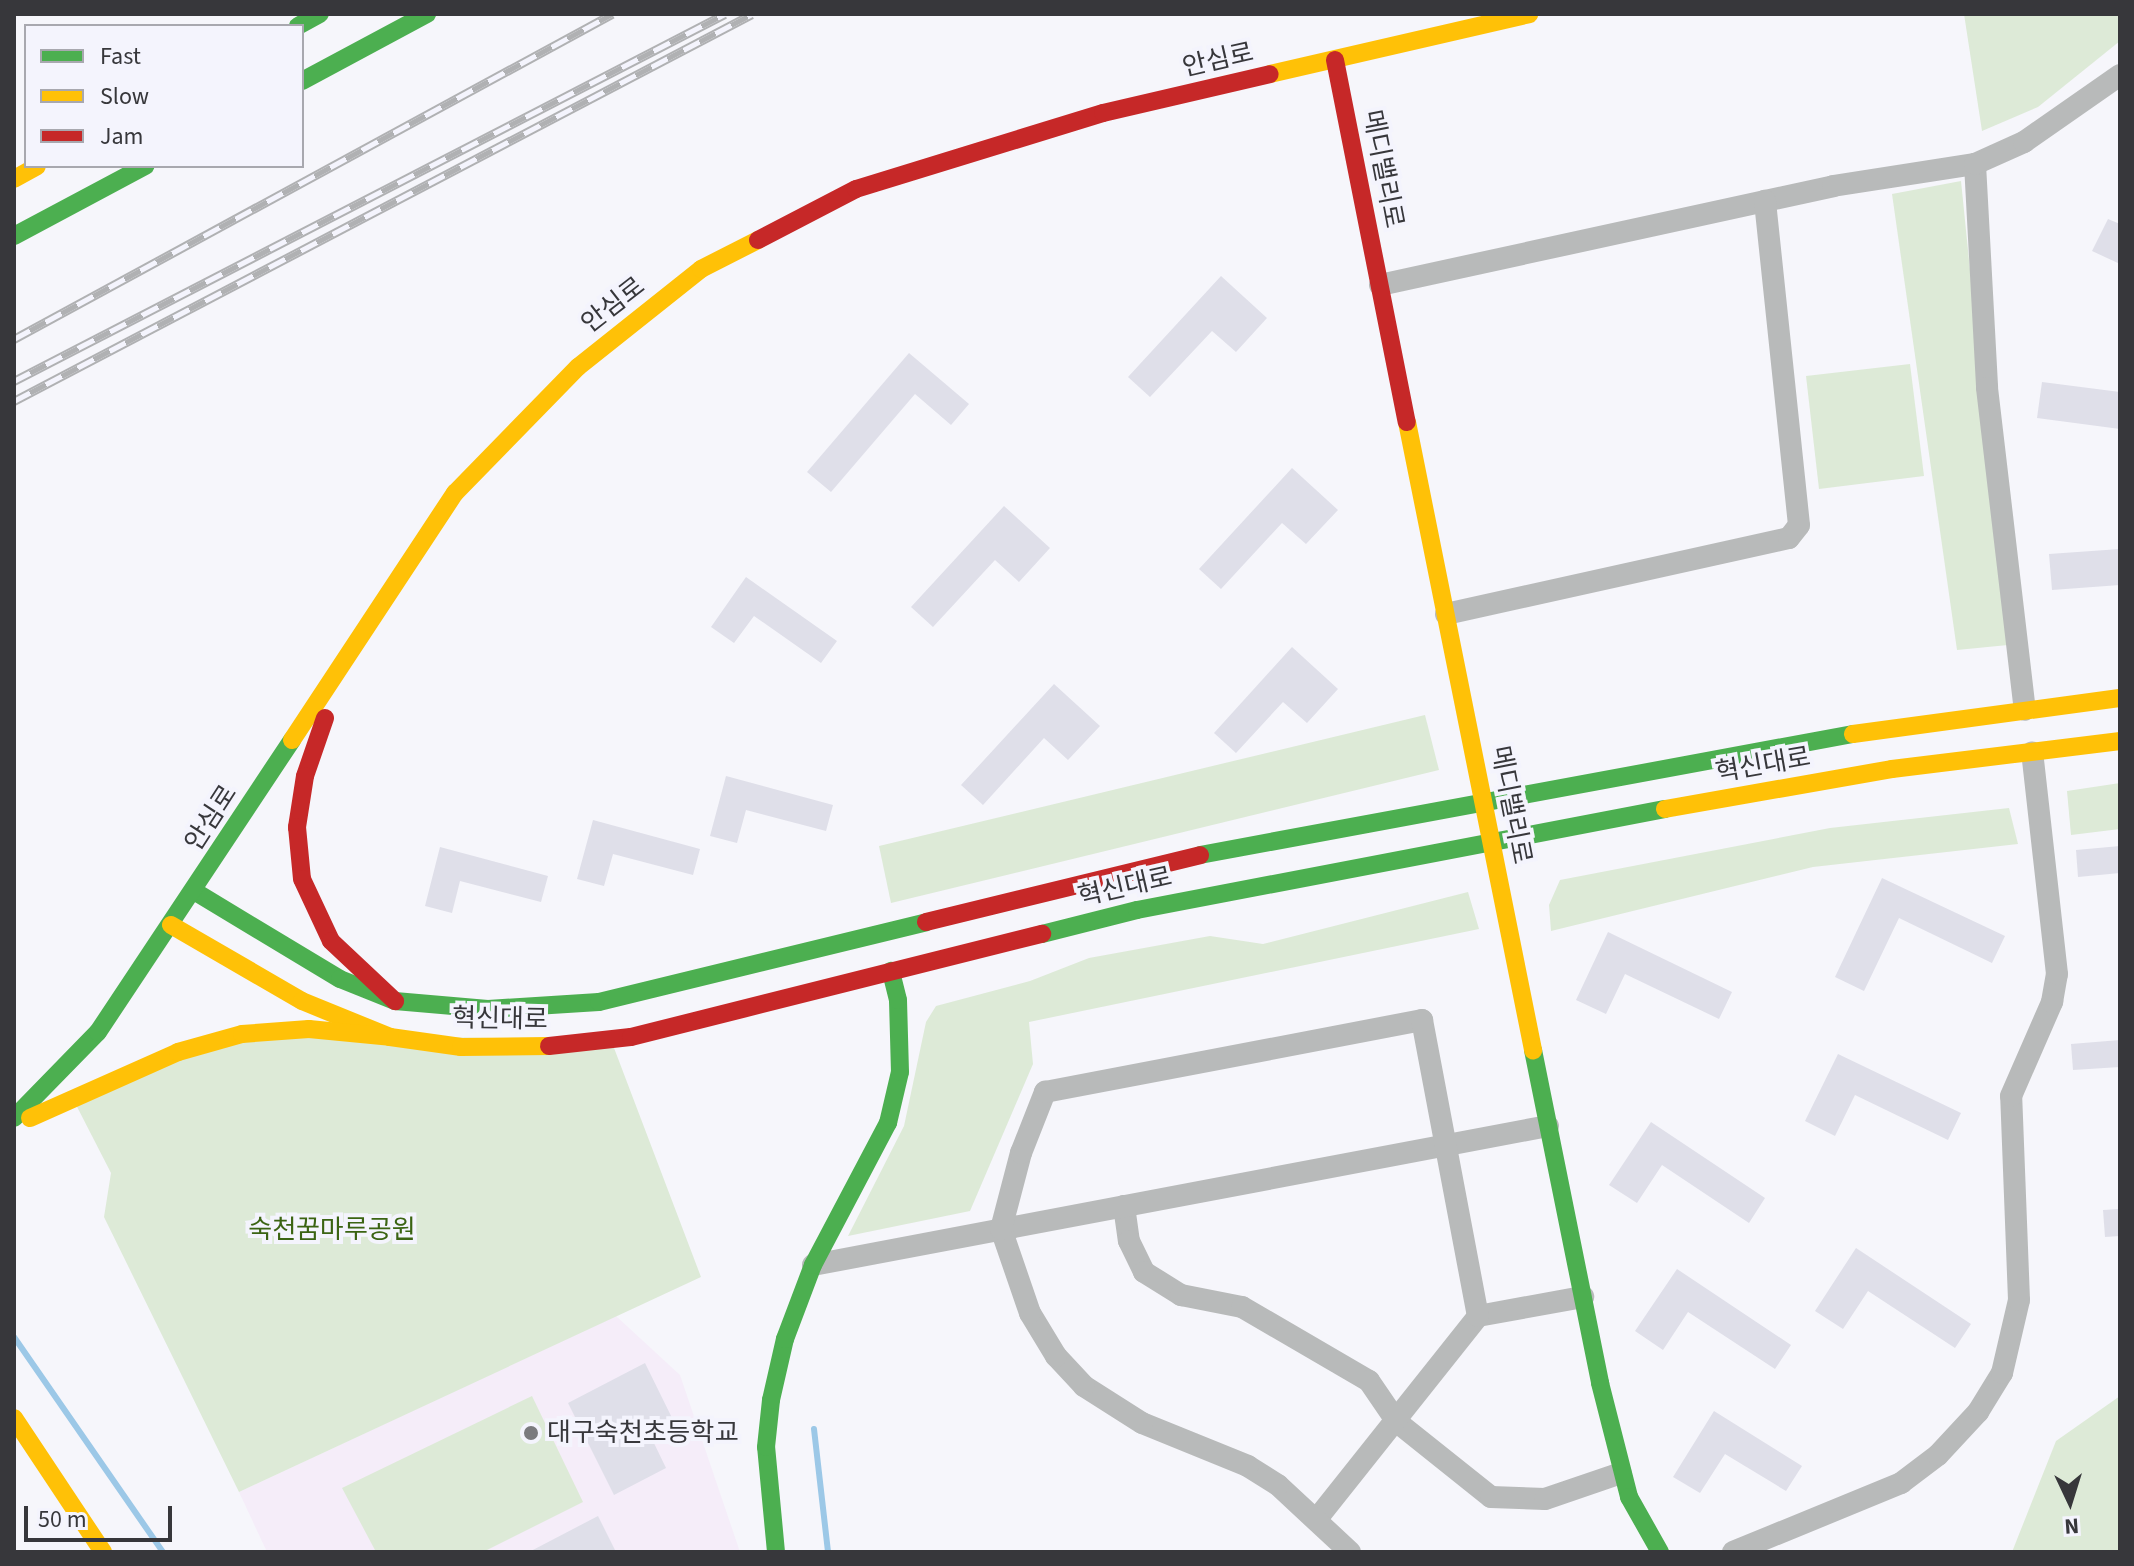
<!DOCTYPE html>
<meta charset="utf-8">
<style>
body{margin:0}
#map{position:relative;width:2134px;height:1566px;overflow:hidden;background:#f6f6fb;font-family:"Source Sans 3","Noto Sans KR",sans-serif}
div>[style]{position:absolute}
.education>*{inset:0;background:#f5edf9}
.green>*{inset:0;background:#ddead7}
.stream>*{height:6px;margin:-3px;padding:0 3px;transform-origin:3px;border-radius:3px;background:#9cc8e7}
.building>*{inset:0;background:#dfdfe9}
.street>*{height:22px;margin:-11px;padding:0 11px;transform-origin:11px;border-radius:11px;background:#b8baba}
.fast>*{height:18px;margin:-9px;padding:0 9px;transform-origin:9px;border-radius:9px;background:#4caf50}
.slow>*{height:18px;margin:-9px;padding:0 9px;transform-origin:9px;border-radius:9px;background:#ffc107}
.jam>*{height:18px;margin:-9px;padding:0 9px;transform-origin:9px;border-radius:9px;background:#c62828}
.rail>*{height:9px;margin-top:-4.5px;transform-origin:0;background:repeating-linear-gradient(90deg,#f4f4fd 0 18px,#b0b1b3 0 36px);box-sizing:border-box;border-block:2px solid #b0b1b3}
.dots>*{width:22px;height:22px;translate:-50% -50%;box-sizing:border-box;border:4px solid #f4f4fd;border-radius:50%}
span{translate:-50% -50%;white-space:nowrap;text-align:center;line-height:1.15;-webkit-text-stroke:8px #f4f4fd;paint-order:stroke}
.street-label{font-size:26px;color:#37373b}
.park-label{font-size:26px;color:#3b6413}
.poi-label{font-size:26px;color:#37373b}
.left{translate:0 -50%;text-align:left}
.frame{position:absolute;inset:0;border:16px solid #37373b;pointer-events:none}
.legend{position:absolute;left:24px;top:24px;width:280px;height:144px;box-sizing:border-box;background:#f4f4fd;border:2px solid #a8a8af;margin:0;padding:10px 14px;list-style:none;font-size:24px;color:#37373b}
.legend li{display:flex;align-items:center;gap:16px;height:40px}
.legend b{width:40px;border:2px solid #a8a8af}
.north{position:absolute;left:2030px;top:1462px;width:80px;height:80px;-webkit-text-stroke:6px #f4f4fd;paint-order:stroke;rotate:176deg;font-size:22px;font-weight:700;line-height:32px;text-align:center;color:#37373b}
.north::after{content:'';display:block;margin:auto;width:28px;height:36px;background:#37373b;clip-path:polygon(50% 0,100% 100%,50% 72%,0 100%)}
.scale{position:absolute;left:24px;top:1506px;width:148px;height:36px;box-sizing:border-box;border:4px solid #37373b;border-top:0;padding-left:10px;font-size:24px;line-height:28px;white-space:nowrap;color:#37373b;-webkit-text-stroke:6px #f4f4fd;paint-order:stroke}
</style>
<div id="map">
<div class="education">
<i style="clip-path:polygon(616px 1316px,680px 1375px,740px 1552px,267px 1552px,239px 1492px)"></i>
</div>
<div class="green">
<i style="clip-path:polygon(1964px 14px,2120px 14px,2120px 41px,2038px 107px,1982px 131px)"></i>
<i style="clip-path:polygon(1961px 181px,2008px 645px,1957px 650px,1892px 194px)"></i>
<i style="clip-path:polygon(1910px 364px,1924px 476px,1819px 489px,1806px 376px)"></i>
<i style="clip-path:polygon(1425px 715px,1439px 770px,891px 903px,879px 846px)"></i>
<i style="clip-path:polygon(2120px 783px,2120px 829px,2071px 835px,2067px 791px)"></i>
<i style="clip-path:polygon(2009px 808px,2018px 844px,1813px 867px,1551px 931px,1549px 905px,1560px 880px,1830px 828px)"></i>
<i style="clip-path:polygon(1468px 892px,1479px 929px,1029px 1022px,1033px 1064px,970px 1211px,848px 1236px,904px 1126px,926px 1022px,936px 1006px,1030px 981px,1089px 958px,1210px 936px,1263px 944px)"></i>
<i style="clip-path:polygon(242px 1034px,611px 1040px,701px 1277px,239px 1492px,104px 1217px,111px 1173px,72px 1097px)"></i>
<i style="clip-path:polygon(532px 1396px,583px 1502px,483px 1552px,376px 1552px,342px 1488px)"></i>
<i style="clip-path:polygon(2120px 1396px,2120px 1552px,2012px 1552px,2056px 1441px)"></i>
</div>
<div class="stream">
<i style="left:14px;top:1337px;width:262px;rotate:55.3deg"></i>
<i style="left:814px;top:1429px;width:124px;rotate:83.5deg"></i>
</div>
<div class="building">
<i style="clip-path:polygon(2108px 219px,2120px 224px,2120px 264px,2092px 251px)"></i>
<i style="clip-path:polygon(1221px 276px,1267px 318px,1236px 352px,1212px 331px,1150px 397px,1128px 377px)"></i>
<i style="clip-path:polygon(909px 353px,969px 404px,951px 425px,915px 394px,831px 492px,807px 472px)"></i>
<i style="clip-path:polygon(2042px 382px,2120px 392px,2120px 429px,2037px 418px)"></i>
<i style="clip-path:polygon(1292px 468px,1338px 510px,1306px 544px,1282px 523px,1221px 589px,1199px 569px)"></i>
<i style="clip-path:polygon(1004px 506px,1050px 548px,1019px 582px,995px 560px,933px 627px,911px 607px)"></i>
<i style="clip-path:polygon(2120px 549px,2120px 585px,2052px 590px,2049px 554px)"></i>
<i style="clip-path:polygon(746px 577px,837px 641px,821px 663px,754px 616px,734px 643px,711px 627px)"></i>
<i style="clip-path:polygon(1292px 647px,1338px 689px,1307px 723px,1283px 702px,1236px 753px,1214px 733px)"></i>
<i style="clip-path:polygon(1054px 684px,1100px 726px,1068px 760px,1044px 738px,983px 805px,961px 785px)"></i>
<i style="clip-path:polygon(726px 776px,833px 805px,826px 831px,746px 810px,737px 843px,710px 836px)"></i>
<i style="clip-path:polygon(593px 820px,700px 849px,693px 875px,613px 854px,604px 886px,577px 879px)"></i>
<i style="clip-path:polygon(2120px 846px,2120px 873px,2078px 877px,2076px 850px)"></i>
<i style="clip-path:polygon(440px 847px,548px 876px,541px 902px,460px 881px,452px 913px,425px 906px)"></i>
<i style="clip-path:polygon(1882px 878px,2005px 936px,1992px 963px,1899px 918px,1864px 991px,1835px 977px)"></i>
<i style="clip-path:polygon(1608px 932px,1732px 992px,1719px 1019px,1625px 974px,1606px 1014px,1576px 1000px)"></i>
<i style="clip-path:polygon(2120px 1040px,2120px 1067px,2073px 1070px,2071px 1044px)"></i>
<i style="clip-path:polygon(1838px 1054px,1961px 1113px,1948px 1140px,1855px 1095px,1835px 1136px,1805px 1121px)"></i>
<i style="clip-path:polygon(1651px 1122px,1765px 1198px,1749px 1223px,1662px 1165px,1637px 1203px,1609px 1185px)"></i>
<i style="clip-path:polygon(2120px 1209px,2120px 1236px,2105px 1237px,2103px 1210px)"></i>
<i style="clip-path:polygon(1856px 1248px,1971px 1324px,1955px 1348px,1868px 1291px,1843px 1329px,1815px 1311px)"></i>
<i style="clip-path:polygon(1677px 1269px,1791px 1345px,1775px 1369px,1688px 1312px,1663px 1350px,1635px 1331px)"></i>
<i style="clip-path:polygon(645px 1363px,676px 1426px,652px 1439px,666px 1468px,614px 1495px,568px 1403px)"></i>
<i style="clip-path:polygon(1714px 1411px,1802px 1466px,1786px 1491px,1725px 1454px,1700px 1493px,1673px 1477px)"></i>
<i style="clip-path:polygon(598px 1516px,616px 1552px,529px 1552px)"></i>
</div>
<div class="street">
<i style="left:1975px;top:164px;width:224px;rotate:86.9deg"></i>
<i style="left:1987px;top:388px;width:324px;rotate:83.3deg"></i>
<i style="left:1380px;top:285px;width:464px;rotate:-12.3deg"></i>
<i style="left:1833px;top:186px;width:144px;rotate:-8.8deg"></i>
<i style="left:1975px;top:164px;width:54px;rotate:-24.2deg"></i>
<i style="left:2024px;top:142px;width:117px;rotate:-34.9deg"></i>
<i style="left:1446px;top:614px;width:351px;rotate:-12.5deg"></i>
<i style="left:1789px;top:538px;width:16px;rotate:-52deg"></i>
<i style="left:1799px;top:525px;width:326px;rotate:-96deg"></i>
<i style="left:1124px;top:1206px;width:35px;rotate:82deg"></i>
<i style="left:1129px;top:1241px;width:34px;rotate:64deg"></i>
<i style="left:1144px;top:1272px;width:44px;rotate:31.9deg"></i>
<i style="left:1181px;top:1295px;width:62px;rotate:11.1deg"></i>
<i style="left:1242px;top:1307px;width:147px;rotate:30.2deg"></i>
<i style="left:1369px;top:1381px;width:50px;rotate:55.7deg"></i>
<i style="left:1397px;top:1422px;width:120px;rotate:38.6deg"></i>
<i style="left:1491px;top:1497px;width:54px;rotate:2.1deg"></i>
<i style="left:1545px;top:1499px;width:80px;rotate:-18.9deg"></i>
<i style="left:813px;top:1265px;width:748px;rotate:-10.71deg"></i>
<i style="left:1316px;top:1520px;width:260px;rotate:-51.5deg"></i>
<i style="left:1478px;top:1316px;width:107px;rotate:-10.3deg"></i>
<i style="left:1350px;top:1552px;width:98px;rotate:-137.1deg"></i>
<i style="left:1278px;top:1485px;width:36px;rotate:-148deg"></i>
<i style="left:1248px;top:1466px;width:114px;rotate:-157.9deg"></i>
<i style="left:1142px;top:1423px;width:69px;rotate:-147.5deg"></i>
<i style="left:1084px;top:1386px;width:41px;rotate:-133deg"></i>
<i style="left:1056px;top:1356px;width:50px;rotate:-121.2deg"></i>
<i style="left:1030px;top:1313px;width:89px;rotate:-109deg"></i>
<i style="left:1001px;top:1229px;width:79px;rotate:-75.3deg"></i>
<i style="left:1021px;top:1153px;width:66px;rotate:-68.5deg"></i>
<i style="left:1045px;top:1092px;width:384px;rotate:-10.8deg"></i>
<i style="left:1422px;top:1020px;width:301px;rotate:79.3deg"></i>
<i style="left:1733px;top:1552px;width:182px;rotate:-22.3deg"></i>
<i style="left:1901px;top:1483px;width:46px;rotate:-37.1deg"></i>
<i style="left:1938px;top:1455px;width:59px;rotate:-47.1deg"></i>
<i style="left:1978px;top:1412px;width:46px;rotate:-58.4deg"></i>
<i style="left:2002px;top:1373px;width:75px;rotate:-76.9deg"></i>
<i style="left:2019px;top:1300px;width:204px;rotate:-92.2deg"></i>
<i style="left:2011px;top:1096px;width:103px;rotate:-66.4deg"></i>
<i style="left:2052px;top:1002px;width:28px;rotate:-80deg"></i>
<i style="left:2057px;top:974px;width:223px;rotate:-96.4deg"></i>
</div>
<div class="fast">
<i style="left:298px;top:26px;width:25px;rotate:-29deg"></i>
<i style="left:302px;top:81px;width:142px;rotate:-28.2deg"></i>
<i style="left:14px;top:236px;width:149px;rotate:-28.1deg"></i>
<i style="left:1200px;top:855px;width:664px;rotate:-10.5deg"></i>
<i style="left:194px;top:891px;width:170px;rotate:31.1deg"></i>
<i style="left:340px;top:979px;width:59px;rotate:21.8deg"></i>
<i style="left:395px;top:1001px;width:93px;rotate:4.9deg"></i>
<i style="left:488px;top:1009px;width:111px;rotate:-3.6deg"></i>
<i style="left:599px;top:1002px;width:337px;rotate:-13.7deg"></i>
<i style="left:1042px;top:934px;width:98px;rotate:-14.2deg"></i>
<i style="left:1137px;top:910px;width:538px;rotate:-10.83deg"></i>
<i style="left:1533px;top:1050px;width:340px;rotate:78.6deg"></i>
<i style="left:1600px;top:1383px;width:118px;rotate:75.7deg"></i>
<i style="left:1629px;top:1497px;width:63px;rotate:60.6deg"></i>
<i style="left:14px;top:1118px;width:120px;rotate:-45.7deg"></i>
<i style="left:98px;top:1032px;width:351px;rotate:-56.4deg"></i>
<i style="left:776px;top:1552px;width:105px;rotate:-95.4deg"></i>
<i style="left:766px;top:1447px;width:47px;rotate:-83.9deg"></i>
<i style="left:771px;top:1400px;width:63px;rotate:-77.1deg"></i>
<i style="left:785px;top:1339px;width:79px;rotate:-69.3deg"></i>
<i style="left:813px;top:1265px;width:161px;rotate:-62.2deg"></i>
<i style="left:888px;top:1123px;width:52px;rotate:-76.8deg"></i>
<i style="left:900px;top:1072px;width:72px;rotate:-91.6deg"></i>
<i style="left:898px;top:1000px;width:30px;rotate:-104deg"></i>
</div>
<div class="slow">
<i style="left:1270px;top:74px;width:266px;rotate:-13deg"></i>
<i style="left:14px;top:179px;width:26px;rotate:-29deg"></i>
<i style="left:1407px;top:422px;width:641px;rotate:78.65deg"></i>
<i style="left:1853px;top:734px;width:269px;rotate:-7.7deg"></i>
<i style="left:292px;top:740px;width:296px;rotate:-56.6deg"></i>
<i style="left:455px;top:493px;width:176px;rotate:-45.7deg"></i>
<i style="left:578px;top:367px;width:157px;rotate:-38.5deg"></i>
<i style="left:701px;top:269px;width:64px;rotate:-27deg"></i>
<i style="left:1665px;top:809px;width:230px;rotate:-10deg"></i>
<i style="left:1892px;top:769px;width:230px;rotate:-7deg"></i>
<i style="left:171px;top:925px;width:151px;rotate:30.1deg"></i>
<i style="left:302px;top:1001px;width:95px;rotate:22.2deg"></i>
<i style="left:390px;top:1037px;width:72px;rotate:8deg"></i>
<i style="left:461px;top:1047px;width:88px;rotate:-0.7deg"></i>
<i style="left:30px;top:1118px;width:162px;rotate:-24deg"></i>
<i style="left:178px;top:1052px;width:66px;rotate:-15.7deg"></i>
<i style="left:242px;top:1034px;width:67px;rotate:-4.3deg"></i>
<i style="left:309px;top:1029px;width:81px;rotate:5.6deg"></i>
<i style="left:14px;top:1418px;width:161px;rotate:56.4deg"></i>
</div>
<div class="jam">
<i style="left:1335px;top:60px;width:369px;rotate:78.8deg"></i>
<i style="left:758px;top:240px;width:110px;rotate:-27.5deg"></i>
<i style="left:856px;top:189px;width:258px;rotate:-17.1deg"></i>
<i style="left:1103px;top:113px;width:171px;rotate:-13.1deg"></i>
<i style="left:325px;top:718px;width:61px;rotate:109deg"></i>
<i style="left:305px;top:776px;width:52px;rotate:98.9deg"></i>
<i style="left:297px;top:827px;width:52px;rotate:84.5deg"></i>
<i style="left:302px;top:879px;width:68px;rotate:64.9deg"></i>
<i style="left:331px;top:941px;width:88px;rotate:43.2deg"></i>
<i style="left:926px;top:922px;width:282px;rotate:-13.7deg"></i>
<i style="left:549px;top:1046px;width:82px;rotate:-6.3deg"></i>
<i style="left:631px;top:1037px;width:424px;rotate:-14.1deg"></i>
</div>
<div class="rail">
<i style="left:14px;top:339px;width:681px;rotate:-28.52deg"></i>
<i style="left:14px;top:381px;width:800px;rotate:-27.3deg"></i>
<i style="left:14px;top:401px;width:833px;rotate:-27.67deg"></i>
</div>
<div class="dots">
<i style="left:531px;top:1433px;background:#7a7a7e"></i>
</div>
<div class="street-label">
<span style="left:1218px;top:60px;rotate:-13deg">안심로</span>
<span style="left:1383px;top:169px;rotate:79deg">메디밸리로</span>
<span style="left:613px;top:305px;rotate:-38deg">안심로</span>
<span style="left:1763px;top:765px;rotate:-10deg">혁신대로</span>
<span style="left:1511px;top:805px;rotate:79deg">메디밸리로</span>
<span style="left:211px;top:818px;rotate:-57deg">안심로</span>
<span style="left:1125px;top:887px;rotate:-13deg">혁신대로</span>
<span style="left:500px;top:1019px;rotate:1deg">혁신대로</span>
</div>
<div class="park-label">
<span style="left:332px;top:1230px">숙천꿈마루공원</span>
</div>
<div class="poi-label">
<span class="left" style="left:547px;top:1433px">대구숙천초등학교</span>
</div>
<div class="frame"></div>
<ul class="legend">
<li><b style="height:10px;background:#4caf50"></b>Fast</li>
<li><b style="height:10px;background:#ffc107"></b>Slow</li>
<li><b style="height:10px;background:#c62828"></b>Jam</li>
</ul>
<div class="north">N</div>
<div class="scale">50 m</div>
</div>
